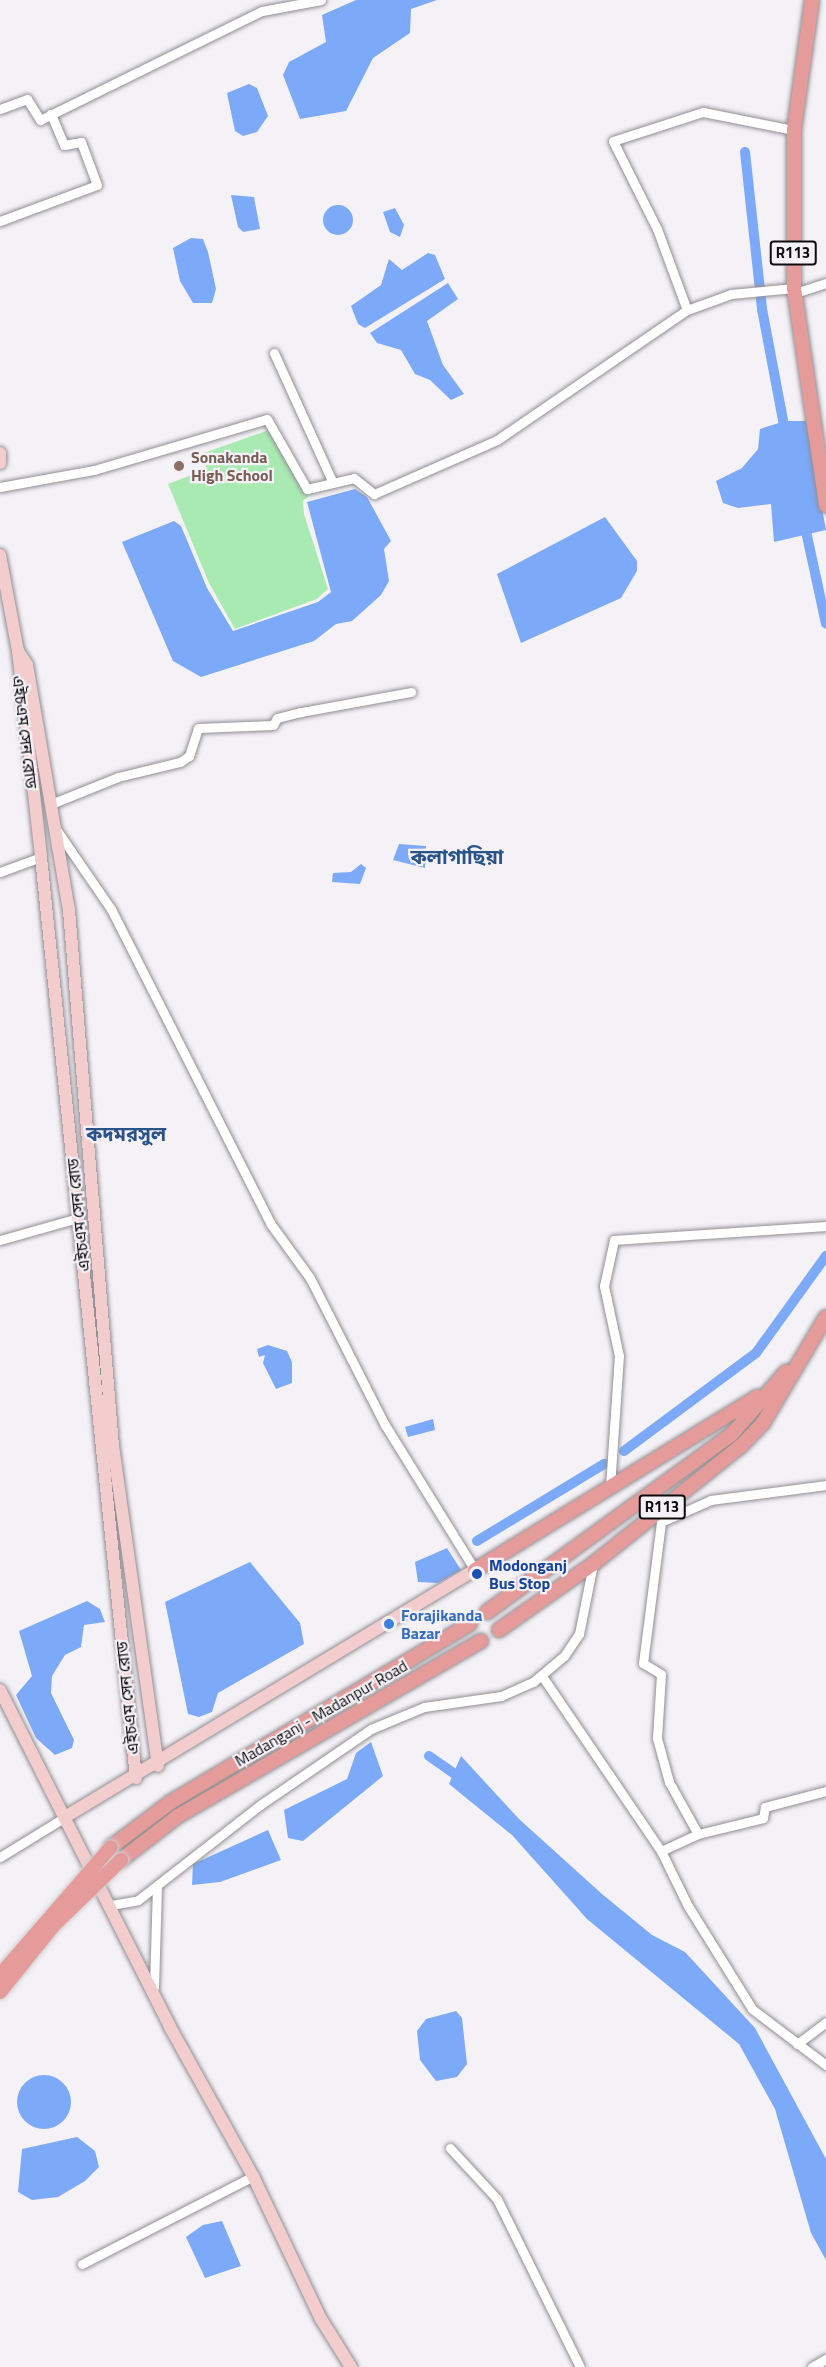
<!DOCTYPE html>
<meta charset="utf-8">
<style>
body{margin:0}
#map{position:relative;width:826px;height:2367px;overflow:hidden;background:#f5f2f7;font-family:"Titillium Web","Noto Sans Bengali",sans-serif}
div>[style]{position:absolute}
.green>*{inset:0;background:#a9eab3}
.water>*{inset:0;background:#7ca9f8}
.round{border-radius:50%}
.canal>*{height:10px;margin:-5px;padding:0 5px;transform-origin:5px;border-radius:5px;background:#7ca9f8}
.roads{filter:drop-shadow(0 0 2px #908e92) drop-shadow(0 0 2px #908e92)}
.street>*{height:9px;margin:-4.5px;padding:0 4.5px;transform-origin:4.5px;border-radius:4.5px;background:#fff}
.secondary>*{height:12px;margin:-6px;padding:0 6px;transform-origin:6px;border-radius:6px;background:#f3cdcd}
.primary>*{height:14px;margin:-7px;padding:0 7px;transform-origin:7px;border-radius:7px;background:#e69b9b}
.bridges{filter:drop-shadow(0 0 2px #cfcecf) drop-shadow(0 0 2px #cfcecf)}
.primary-bridge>*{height:14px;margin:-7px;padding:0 7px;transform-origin:7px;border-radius:7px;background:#e69b9b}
.dots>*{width:16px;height:16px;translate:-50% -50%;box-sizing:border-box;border:3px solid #f5f2f7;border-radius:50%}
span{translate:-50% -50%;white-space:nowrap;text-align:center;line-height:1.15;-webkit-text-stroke:4.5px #f5f2f7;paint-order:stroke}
.shield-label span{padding:2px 4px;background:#f5f2f7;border:2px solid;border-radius:4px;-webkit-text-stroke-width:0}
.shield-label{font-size:15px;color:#0d0c0d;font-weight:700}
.education-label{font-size:16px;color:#785e54;font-weight:700}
.left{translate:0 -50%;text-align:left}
.street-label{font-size:16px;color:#0d0c0d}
.transit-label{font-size:16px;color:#164399;font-weight:700}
.shop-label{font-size:16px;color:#366cbe;font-weight:700}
.quarter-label{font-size:20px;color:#2a5389;font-weight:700}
</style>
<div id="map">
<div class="green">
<i style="clip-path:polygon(277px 427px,312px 493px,303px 501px,304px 514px,328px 589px,317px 599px,235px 629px,209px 583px,168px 484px,207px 469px,201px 454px)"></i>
</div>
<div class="water">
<i style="clip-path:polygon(356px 0,437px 0,411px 9px,410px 33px,373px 58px,346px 111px,300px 119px,283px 75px,289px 62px,326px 42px,322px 15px)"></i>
<i style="clip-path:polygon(249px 84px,257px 88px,268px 116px,257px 132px,243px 136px,235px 131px,227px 93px)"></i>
<i style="clip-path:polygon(231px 195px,254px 197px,260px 229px,243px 232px,238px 227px)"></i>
<i class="round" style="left:323px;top:205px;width:30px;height:30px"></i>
<i style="clip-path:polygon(395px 208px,404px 225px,400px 237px,390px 232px,383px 212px)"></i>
<i style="clip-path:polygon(191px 238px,203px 239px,208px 252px,216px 289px,212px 303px,193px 303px,180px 281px,173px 248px)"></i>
<i style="clip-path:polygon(428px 253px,435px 255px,445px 279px,365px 328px,358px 324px,351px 306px,381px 285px,389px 259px,402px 270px)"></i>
<i style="clip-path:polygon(448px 283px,458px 299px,427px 321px,443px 365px,464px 394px,451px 400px,430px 380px,415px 374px,401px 350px,377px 343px,370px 333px)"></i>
<i style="clip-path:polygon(785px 421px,806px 421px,826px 530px,774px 542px,771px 504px,738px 508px,723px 503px,716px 481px,742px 468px,758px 449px,760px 429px)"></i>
<i style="clip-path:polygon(355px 489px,367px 497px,391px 541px,384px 549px,389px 581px,381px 595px,352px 621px,336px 624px,314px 641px,201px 677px,173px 661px,122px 542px,174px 521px,181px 526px,207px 588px,233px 631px,318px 602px,331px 592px,307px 502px)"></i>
<i style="clip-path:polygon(605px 517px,637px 561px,637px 571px,621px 598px,521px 643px,497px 574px)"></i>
<i style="clip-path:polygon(399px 844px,426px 846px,425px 868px,393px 860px)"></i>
<i style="clip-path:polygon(361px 864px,366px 868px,360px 884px,332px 882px,333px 873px,351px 872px)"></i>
<i style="clip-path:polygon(268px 1345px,287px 1351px,292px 1362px,292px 1383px,276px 1389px,263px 1363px,265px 1355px,259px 1357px,257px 1349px)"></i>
<i style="clip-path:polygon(433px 1419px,435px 1430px,408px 1437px,405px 1427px)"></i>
<i style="clip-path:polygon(447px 1548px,461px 1570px,438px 1583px,418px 1582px,415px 1562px)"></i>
<i style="clip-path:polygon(250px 1562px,300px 1623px,304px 1644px,218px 1693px,212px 1712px,199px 1717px,188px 1714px,165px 1602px)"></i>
<i style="clip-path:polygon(87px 1601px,100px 1609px,105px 1622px,84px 1625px,81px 1647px,65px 1655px,52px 1676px,51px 1693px,74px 1740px,72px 1748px,55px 1755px,36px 1738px,16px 1695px,32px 1676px,19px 1631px)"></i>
<i style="clip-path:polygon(371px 1742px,383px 1776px,303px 1841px,288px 1838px,284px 1810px,347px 1779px,356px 1753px)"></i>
<i style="clip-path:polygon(461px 1756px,519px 1819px,602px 1894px,652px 1935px,685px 1952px,755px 2028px,826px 2159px,826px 2260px,811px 2233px,775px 2109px,739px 2044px,587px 1919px,512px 1835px,449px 1784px)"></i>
<i style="clip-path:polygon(268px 1830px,281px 1860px,220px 1882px,192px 1885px,193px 1864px)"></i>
<i style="clip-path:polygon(456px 2011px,462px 2018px,467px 2064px,457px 2077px,436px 2081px,420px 2060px,417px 2031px,426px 2019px)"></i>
<i class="round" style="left:17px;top:2075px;width:54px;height:54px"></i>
<i style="clip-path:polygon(77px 2137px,95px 2151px,99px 2167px,85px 2181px,58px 2197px,32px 2200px,18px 2192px,22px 2149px)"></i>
<i style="clip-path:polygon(222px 2221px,241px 2266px,205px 2278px,186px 2237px,203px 2225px)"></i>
</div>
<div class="canal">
<i style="left:745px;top:152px;width:158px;rotate:83.8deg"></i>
<i style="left:762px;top:309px;width:129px;rotate:79.3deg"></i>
<i style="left:804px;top:522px;width:104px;rotate:77.8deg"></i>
<i style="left:624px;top:1451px;width:164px;rotate:-36.6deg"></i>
<i style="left:756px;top:1353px;width:120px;rotate:-54.2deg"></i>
<i style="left:477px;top:1541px;width:149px;rotate:-31.2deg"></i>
<i style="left:429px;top:1756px;width:44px;rotate:34.8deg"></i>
</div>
<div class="roads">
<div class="street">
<i style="left:0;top:109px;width:29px;rotate:-20deg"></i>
<i style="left:27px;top:99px;width:25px;rotate:58deg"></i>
<i style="left:40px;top:120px;width:247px;rotate:-26.2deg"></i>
<i style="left:262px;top:11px;width:60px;rotate:-10.6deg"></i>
<i style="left:0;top:221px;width:103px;rotate:-20.4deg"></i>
<i style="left:97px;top:185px;width:46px;rotate:-110.4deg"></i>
<i style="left:81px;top:142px;width:17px;rotate:170deg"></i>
<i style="left:64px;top:145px;width:34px;rotate:-113deg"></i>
<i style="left:795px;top:293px;width:33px;rotate:-18deg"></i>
<i style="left:687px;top:310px;width:86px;rotate:-110.3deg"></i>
<i style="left:657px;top:229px;width:98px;rotate:-116.6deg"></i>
<i style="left:613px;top:141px;width:95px;rotate:-17.9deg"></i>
<i style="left:703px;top:112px;width:93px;rotate:11.2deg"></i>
<i style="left:274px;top:353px;width:141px;rotate:65.6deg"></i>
<i style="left:0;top:487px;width:96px;rotate:-10.3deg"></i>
<i style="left:94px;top:470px;width:180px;rotate:-16.4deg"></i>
<i style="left:267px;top:419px;width:81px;rotate:60.3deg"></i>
<i style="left:307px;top:489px;width:48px;rotate:-13.2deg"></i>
<i style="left:354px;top:478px;width:26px;rotate:39deg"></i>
<i style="left:374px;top:494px;width:134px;rotate:-23.7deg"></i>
<i style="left:497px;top:440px;width:230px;rotate:-34.4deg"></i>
<i style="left:687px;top:310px;width:47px;rotate:-20deg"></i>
<i style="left:731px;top:294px;width:63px;rotate:-5.4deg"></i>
<i style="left:51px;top:804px;width:72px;rotate:-21.9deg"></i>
<i style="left:118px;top:777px;width:64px;rotate:-13.6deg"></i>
<i style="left:180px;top:762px;width:11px;rotate:-34deg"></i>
<i style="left:189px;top:756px;width:29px;rotate:-72deg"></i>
<i style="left:198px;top:728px;width:75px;rotate:-2.3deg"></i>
<i style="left:273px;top:725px;width:8px;rotate:-60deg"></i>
<i style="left:277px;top:718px;width:25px;rotate:-14deg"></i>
<i style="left:301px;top:712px;width:112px;rotate:-10.3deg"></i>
<i style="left:56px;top:829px;width:97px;rotate:55.5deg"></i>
<i style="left:111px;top:909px;width:352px;rotate:63.1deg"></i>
<i style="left:270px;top:1223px;width:68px;rotate:54deg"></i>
<i style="left:310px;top:1278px;width:165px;rotate:63deg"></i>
<i style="left:385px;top:1425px;width:171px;rotate:58.2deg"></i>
<i style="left:0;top:872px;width:44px;rotate:-20.1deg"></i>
<i style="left:0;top:1240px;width:81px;rotate:-15.8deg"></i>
<i style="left:610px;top:1487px;width:131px;rotate:-86.1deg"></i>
<i style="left:619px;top:1356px;width:72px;rotate:-102.1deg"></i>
<i style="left:604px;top:1286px;width:47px;rotate:-77.7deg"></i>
<i style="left:614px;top:1240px;width:212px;rotate:-3.8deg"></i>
<i style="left:542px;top:1676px;width:212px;rotate:55.8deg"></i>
<i style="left:661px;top:1851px;width:61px;rotate:63.9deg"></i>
<i style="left:688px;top:1906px;width:121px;rotate:58.1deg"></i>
<i style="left:752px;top:2009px;width:93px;rotate:37.1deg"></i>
<i style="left:698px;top:1834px;width:60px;rotate:-119.1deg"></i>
<i style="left:669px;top:1782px;width:46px;rotate:-105.3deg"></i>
<i style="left:657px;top:1738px;width:64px;rotate:-86.4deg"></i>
<i style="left:661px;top:1674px;width:21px;rotate:-149deg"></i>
<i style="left:643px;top:1663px;width:142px;rotate:-82.7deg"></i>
<i style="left:661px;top:1522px;width:55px;rotate:-23.7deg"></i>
<i style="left:711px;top:1500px;width:116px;rotate:-7.4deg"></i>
<i style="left:661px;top:1851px;width:41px;rotate:-24.7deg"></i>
<i style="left:698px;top:1834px;width:67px;rotate:-13.8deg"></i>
<i style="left:763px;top:1818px;width:11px;rotate:-80deg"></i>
<i style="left:765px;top:1807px;width:63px;rotate:-14.7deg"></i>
<i style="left:0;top:1857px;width:76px;rotate:-31.6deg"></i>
<i style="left:111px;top:1905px;width:27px;rotate:-10deg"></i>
<i style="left:138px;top:1900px;width:155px;rotate:-37.9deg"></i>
<i style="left:260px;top:1805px;width:135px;rotate:-34.4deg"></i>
<i style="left:371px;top:1729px;width:57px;rotate:-22.5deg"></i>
<i style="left:424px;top:1707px;width:78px;rotate:-8.1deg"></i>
<i style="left:501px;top:1696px;width:35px;rotate:-24deg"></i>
<i style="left:533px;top:1682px;width:40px;rotate:-40deg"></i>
<i style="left:564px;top:1656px;width:27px;rotate:-56deg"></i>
<i style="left:579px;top:1634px;width:71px;rotate:-78.7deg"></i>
<i style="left:154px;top:1987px;width:100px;rotate:-88.3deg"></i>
<i style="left:797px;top:2044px;width:36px;rotate:-37deg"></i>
<i style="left:450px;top:2148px;width:69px;rotate:47.3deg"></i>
<i style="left:497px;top:2199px;width:187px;rotate:63.7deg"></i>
<i style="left:82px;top:2264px;width:192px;rotate:-27.2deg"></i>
<i style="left:812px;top:2367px;width:16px;rotate:-30deg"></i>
</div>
<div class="secondary">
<i style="left:0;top:453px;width:10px;rotate:90deg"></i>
<i style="left:0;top:555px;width:98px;rotate:79.4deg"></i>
<i style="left:18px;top:651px;width:207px;rotate:83.6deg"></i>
<i style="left:41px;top:857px;width:926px;rotate:84.11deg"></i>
<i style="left:18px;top:651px;width:17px;rotate:57deg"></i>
<i style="left:27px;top:665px;width:249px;rotate:80.3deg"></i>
<i style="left:69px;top:910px;width:538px;rotate:85.31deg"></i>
<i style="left:113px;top:1446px;width:323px;rotate:82deg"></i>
<i style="left:0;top:1690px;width:377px;rotate:63.2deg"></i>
<i style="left:170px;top:2027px;width:171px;rotate:60.9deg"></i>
<i style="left:253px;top:2176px;width:158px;rotate:64.6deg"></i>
<i style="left:321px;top:2319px;width:57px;rotate:58deg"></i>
<i style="left:65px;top:1817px;width:479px;rotate:-31.1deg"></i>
</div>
<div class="primary">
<i style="left:812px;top:0;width:131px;rotate:97.9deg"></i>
<i style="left:794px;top:130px;width:158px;rotate:90deg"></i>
<i style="left:794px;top:288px;width:220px;rotate:81.6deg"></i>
<i style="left:475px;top:1570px;width:331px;rotate:-31.5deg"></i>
<i style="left:487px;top:1612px;width:301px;rotate:-36deg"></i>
<i style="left:731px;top:1435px;width:84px;rotate:-48.9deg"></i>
<i style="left:499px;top:1630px;width:115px;rotate:-35.1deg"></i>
<i style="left:593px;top:1564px;width:189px;rotate:-38.6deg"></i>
<i style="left:741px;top:1446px;width:32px;rotate:-46deg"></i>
<i style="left:763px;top:1423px;width:123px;rotate:-59.3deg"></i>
<i style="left:111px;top:1847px;width:75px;rotate:-36.9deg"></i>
<i style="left:171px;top:1802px;width:348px;rotate:-30.8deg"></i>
<i style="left:121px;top:1860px;width:72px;rotate:-37.7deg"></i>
<i style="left:178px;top:1816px;width:350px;rotate:-30deg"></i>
</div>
</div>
<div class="bridges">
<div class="primary-bridge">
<i style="left:0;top:1975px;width:169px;rotate:-49.1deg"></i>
<i style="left:0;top:1992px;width:85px;rotate:-51.2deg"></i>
<i style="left:53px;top:1926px;width:95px;rotate:-44.1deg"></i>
</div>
</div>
<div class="dots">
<i style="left:179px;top:466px;background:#8d6e63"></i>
<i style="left:477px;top:1574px;background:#1a4fb4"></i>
<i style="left:389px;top:1624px;background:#3f7fe0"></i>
</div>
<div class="shield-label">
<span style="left:793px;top:253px">R113</span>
<span style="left:662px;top:1507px">R113</span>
</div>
<div class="education-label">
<span class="left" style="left:191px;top:466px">Sonakanda<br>High School</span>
</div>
<div class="street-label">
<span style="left:25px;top:732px;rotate:83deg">এইচএম সেন রোড</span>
<span style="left:78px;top:1215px;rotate:-96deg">এইচএম সেন রোড</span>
<span style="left:127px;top:1698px;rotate:-96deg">এইচএম সেন রোড</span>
<span style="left:321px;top:1713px;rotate:-30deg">Madanganj - Madanpur Road</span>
</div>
<div class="transit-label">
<span class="left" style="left:489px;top:1574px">Modonganj<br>Bus Stop</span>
</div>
<div class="shop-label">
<span class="left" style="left:401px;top:1624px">Forajikanda<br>Bazar</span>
</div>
<div class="quarter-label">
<span style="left:457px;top:856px">কলাগাছিয়া</span>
<span style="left:126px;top:1133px">কদমরসুল</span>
</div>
</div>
